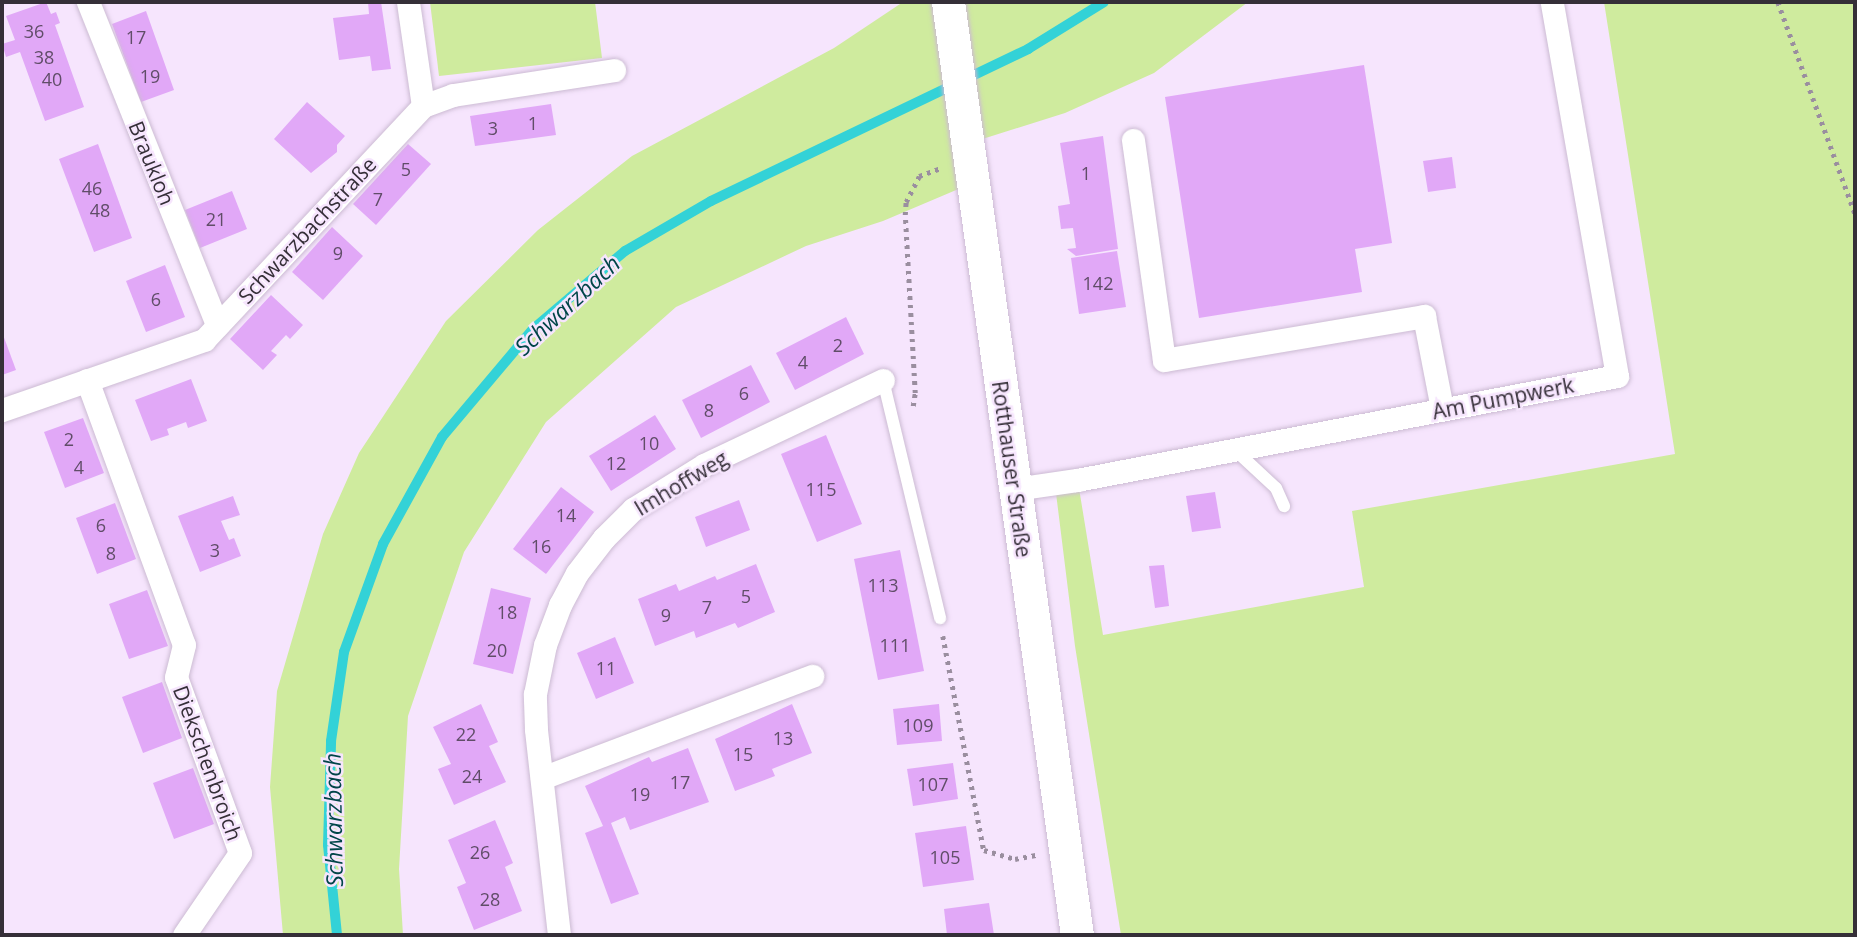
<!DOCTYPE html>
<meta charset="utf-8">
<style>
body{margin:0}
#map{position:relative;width:1857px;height:937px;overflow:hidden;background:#f6e5fd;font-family:"Open Sans",sans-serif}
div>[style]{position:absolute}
.green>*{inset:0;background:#cfeb9e}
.stream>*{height:10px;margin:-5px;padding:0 5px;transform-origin:5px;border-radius:5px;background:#33d2d7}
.building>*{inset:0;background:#e1a8f7}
.path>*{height:4.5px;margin-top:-2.25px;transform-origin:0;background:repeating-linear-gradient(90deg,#9a8e9f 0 3.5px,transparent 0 8.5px)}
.roads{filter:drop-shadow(0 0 2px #ccbbd3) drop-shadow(0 0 2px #ccbbd3)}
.lane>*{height:12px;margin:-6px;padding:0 6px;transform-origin:6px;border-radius:6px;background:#fff}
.street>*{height:23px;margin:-11.5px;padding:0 11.5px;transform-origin:11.5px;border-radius:11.5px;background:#fff}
.secondary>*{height:33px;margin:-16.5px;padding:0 16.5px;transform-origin:16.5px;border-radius:16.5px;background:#fff}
span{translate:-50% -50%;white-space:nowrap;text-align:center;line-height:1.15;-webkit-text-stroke:5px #f6e5fd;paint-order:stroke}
.number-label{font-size:18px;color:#604d68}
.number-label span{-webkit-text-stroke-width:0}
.street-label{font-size:21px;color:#352f38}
.water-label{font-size:23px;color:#004548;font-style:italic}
.frame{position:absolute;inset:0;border:4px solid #352f38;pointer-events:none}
</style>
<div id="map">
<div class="green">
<i style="clip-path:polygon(430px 2px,595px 2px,602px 58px,439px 76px)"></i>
<i style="clip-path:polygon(903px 2px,1248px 2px,1154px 73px,1065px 113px,973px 142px,968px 185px,883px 221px,806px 246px,676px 307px,546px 422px,464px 552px,408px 716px,399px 869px,403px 935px,283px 935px,270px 787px,277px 691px,323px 534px,359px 453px,446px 321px,538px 230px,632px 156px,834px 48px)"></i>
<i style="clip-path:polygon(1604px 2px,1855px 2px,1855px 935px,1121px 935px,1075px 646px,1055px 485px,1078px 482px,1103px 635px,1364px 587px,1352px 511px,1675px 454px)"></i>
</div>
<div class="stream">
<i style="left:337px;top:935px;width:90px;rotate:-95.7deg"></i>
<i style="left:328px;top:845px;width:104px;rotate:-88.3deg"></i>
<i style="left:331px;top:741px;width:90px;rotate:-81.7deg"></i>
<i style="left:344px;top:652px;width:115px;rotate:-70.1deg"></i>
<i style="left:383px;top:544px;width:122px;rotate:-61.1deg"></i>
<i style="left:442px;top:437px;width:141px;rotate:-49.9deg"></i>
<i style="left:533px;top:329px;width:121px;rotate:-40.3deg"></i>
<i style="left:625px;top:251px;width:99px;rotate:-30.2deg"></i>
<i style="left:711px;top:201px;width:352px;rotate:-25.6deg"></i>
<i style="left:1028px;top:49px;width:89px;rotate:-31.7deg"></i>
</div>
<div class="building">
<i style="clip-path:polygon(46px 2px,51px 14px,56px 12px,60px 23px,55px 25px,84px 107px,45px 121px,20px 52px,6px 57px,2px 44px,15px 40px,6px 16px)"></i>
<i style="clip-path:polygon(368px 2px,381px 2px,391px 69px,372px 71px,370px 56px,339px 60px,333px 18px,369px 14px)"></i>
<i style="clip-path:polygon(146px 11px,174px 90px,141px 102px,112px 24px)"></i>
<i style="clip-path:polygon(1364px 65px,1392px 243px,1355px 249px,1362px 292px,1199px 318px,1165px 97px)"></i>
<i style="clip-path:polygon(307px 102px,345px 136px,337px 145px,337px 152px,311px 173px,274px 139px)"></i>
<i style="clip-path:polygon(551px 104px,556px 135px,475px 146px,470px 116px)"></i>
<i style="clip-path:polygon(1103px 136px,1118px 249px,1076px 256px,1067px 249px,1076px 248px,1073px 228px,1061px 229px,1058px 206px,1070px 204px,1060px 143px)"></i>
<i style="clip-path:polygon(98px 144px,132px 238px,94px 252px,59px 159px)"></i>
<i style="clip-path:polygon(408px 144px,431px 164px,376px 225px,353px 204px)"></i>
<i style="clip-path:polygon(1452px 157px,1456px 188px,1428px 192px,1423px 161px)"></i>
<i style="clip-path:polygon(232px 191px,247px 229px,200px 248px,185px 210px)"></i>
<i style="clip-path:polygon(332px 227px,363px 256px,323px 300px,292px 272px)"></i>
<i style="clip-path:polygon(1117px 251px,1126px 307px,1079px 314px,1071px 258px)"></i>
<i style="clip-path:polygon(165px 265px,185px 317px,146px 332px,126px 281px)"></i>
<i style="clip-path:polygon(271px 295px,303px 325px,290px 339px,286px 335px,271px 351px,277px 355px,263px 370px,230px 339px)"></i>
<i style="clip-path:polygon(846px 317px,864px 354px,795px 390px,776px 353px)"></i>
<i style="clip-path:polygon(2px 332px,16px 370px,2px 375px)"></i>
<i style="clip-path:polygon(751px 365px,770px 402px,701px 438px,682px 400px)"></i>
<i style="clip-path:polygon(191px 379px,207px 421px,188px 428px,186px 422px,167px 429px,169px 435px,151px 441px,135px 400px)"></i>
<i style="clip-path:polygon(655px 415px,676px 449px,611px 491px,589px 456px)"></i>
<i style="clip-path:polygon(83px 418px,104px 473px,65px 488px,44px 432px)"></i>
<i style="clip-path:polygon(826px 435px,862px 524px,817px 542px,781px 454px)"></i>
<i style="clip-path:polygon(561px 487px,594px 512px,546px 574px,513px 549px)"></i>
<i style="clip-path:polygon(1215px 492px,1221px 528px,1192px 532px,1186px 496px)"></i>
<i style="clip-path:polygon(233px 496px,240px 515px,221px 521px,229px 540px,234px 538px,241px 556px,200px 572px,178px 516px)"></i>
<i style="clip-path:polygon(739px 500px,750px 530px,706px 547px,695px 517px)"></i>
<i style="clip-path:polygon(115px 503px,136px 559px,97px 574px,76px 518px)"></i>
<i style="clip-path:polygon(900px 550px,924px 671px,878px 680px,854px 559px)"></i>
<i style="clip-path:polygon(756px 564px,775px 612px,738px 628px,735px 623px,696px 638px,694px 631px,655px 646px,638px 599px,676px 584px,679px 591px,715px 576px,717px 580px)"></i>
<i style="clip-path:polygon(1164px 565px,1169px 606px,1155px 608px,1149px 566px)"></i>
<i style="clip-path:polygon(491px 588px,531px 598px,513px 674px,473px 664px)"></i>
<i style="clip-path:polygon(147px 590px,168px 646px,129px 659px,109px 604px)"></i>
<i style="clip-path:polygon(615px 637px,634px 683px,596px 699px,577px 653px)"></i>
<i style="clip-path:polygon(162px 682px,182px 738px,143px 753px,122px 697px)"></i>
<i style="clip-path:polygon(481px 704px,498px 742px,489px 746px,506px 782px,454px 805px,438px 769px,451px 764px,433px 727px)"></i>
<i style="clip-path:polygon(792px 704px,812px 753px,772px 769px,775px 776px,735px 791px,715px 739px)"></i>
<i style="clip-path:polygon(939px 704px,942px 741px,897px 745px,893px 709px)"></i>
<i style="clip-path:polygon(688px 748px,709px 802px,630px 830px,625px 817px,611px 823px,639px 894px,611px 904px,585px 833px,603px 826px,585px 786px,649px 757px,652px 762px)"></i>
<i style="clip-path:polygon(953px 763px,958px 799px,913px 806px,907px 769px)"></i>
<i style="clip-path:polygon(193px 768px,214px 824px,174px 839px,153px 783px)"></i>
<i style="clip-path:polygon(495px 820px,513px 863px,505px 867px,522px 911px,474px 930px,457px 887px,466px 883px,448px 840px)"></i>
<i style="clip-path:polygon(966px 826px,974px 880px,923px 887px,915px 833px)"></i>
<i style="clip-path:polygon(989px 903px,994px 935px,947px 935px,944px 909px)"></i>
</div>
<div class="path">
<i style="left:1778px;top:2px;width:225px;rotate:70deg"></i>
<i style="left:913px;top:406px;width:13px;rotate:-81deg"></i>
<i style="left:915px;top:393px;width:178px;rotate:-93.2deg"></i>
<i style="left:905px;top:215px;width:13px;rotate:-86deg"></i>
<i style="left:906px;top:202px;width:29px;rotate:-63deg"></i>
<i style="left:919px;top:176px;width:23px;rotate:-20deg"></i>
<i style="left:943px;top:636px;width:218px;rotate:79.2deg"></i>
<i style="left:984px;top:850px;width:32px;rotate:16deg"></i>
<i style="left:1015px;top:859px;width:21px;rotate:-11deg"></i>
</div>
<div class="roads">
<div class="lane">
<i style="left:883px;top:380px;width:245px;rotate:76.5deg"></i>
<i style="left:1234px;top:449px;width:57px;rotate:42.9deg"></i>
<i style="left:1276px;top:488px;width:20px;rotate:66deg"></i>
</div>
<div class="street">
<i style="left:88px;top:2px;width:348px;rotate:68.2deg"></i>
<i style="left:408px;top:2px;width:105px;rotate:81.8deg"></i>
<i style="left:1133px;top:140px;width:222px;rotate:82deg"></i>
<i style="left:1164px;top:360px;width:264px;rotate:-9.6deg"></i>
<i style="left:1424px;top:316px;width:95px;rotate:79deg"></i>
<i style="left:87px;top:380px;width:282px;rotate:69.9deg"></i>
<i style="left:184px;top:645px;width:33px;rotate:104deg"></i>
<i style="left:176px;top:677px;width:187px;rotate:70deg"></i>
<i style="left:240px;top:853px;width:99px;rotate:124.3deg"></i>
<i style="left:2px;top:410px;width:214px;rotate:-19.1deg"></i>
<i style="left:204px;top:340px;width:320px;rotate:-46.9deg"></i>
<i style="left:423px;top:106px;width:32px;rotate:-20deg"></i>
<i style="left:453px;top:95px;width:163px;rotate:-8.8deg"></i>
<i style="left:1015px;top:489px;width:63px;rotate:-8.3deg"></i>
<i style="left:1077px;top:480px;width:550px;rotate:-10.9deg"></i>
<i style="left:1617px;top:376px;width:380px;rotate:-99.9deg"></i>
<i style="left:542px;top:778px;width:289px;rotate:-20.7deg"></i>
<i style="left:559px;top:935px;width:207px;rotate:-96.4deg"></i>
<i style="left:536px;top:729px;width:35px;rotate:-92deg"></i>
<i style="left:535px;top:694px;width:50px;rotate:-78.5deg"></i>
<i style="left:545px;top:645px;width:43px;rotate:-69.4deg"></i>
<i style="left:560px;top:605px;width:36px;rotate:-62deg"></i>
<i style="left:577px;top:573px;width:44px;rotate:-52.4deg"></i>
<i style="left:604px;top:538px;width:41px;rotate:-45deg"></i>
<i style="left:633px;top:509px;width:84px;rotate:-31.8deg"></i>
<i style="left:704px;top:465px;width:198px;rotate:-25.4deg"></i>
</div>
<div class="secondary">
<i style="left:948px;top:2px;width:942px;rotate:82.13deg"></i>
</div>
</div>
<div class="number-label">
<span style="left:34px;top:31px">36</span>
<span style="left:136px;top:37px">17</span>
<span style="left:44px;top:57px">38</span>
<span style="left:150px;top:76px">19</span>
<span style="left:52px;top:79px">40</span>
<span style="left:533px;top:123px">1</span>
<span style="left:493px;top:128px">3</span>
<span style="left:406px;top:169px">5</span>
<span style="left:1086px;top:173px">1</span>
<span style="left:92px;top:188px">46</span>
<span style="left:378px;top:199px">7</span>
<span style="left:100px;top:210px">48</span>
<span style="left:216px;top:219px">21</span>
<span style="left:338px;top:253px">9</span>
<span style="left:1098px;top:283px">142</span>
<span style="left:156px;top:299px">6</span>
<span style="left:838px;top:345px">2</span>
<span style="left:803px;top:362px">4</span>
<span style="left:744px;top:393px">6</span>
<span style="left:709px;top:410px">8</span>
<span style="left:69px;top:439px">2</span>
<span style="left:649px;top:443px">10</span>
<span style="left:616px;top:463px">12</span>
<span style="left:79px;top:467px">4</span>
<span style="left:821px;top:489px">115</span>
<span style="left:566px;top:515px">14</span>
<span style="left:101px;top:525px">6</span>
<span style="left:541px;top:546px">16</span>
<span style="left:215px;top:550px">3</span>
<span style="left:111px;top:553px">8</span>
<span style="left:883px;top:585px">113</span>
<span style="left:746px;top:596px">5</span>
<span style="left:707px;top:607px">7</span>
<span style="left:507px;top:612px">18</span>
<span style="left:666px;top:615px">9</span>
<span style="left:895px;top:645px">111</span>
<span style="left:497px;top:650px">20</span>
<span style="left:606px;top:668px">11</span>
<span style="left:918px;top:725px">109</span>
<span style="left:466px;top:734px">22</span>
<span style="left:783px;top:738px">13</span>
<span style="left:743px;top:754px">15</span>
<span style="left:472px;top:776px">24</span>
<span style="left:680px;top:782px">17</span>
<span style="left:933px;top:784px">107</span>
<span style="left:640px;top:794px">19</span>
<span style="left:480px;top:852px">26</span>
<span style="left:945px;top:857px">105</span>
<span style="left:490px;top:899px">28</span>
</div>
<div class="street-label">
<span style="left:152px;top:163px;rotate:68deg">Braukloh</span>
<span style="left:307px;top:230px;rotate:-47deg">Schwarzbachstraße</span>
<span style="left:1503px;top:398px;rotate:-11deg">Am Pumpwerk</span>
<span style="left:1012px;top:469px;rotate:82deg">Rotthauser Straße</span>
<span style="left:681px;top:483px;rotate:-31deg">Imhoffweg</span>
<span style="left:208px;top:763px;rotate:70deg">Diekschenbroich</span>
</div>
<div class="water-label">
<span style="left:567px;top:305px;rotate:-43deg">Schwarzbach</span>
<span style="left:333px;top:820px;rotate:-91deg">Schwarzbach</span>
</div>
<div class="frame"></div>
</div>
